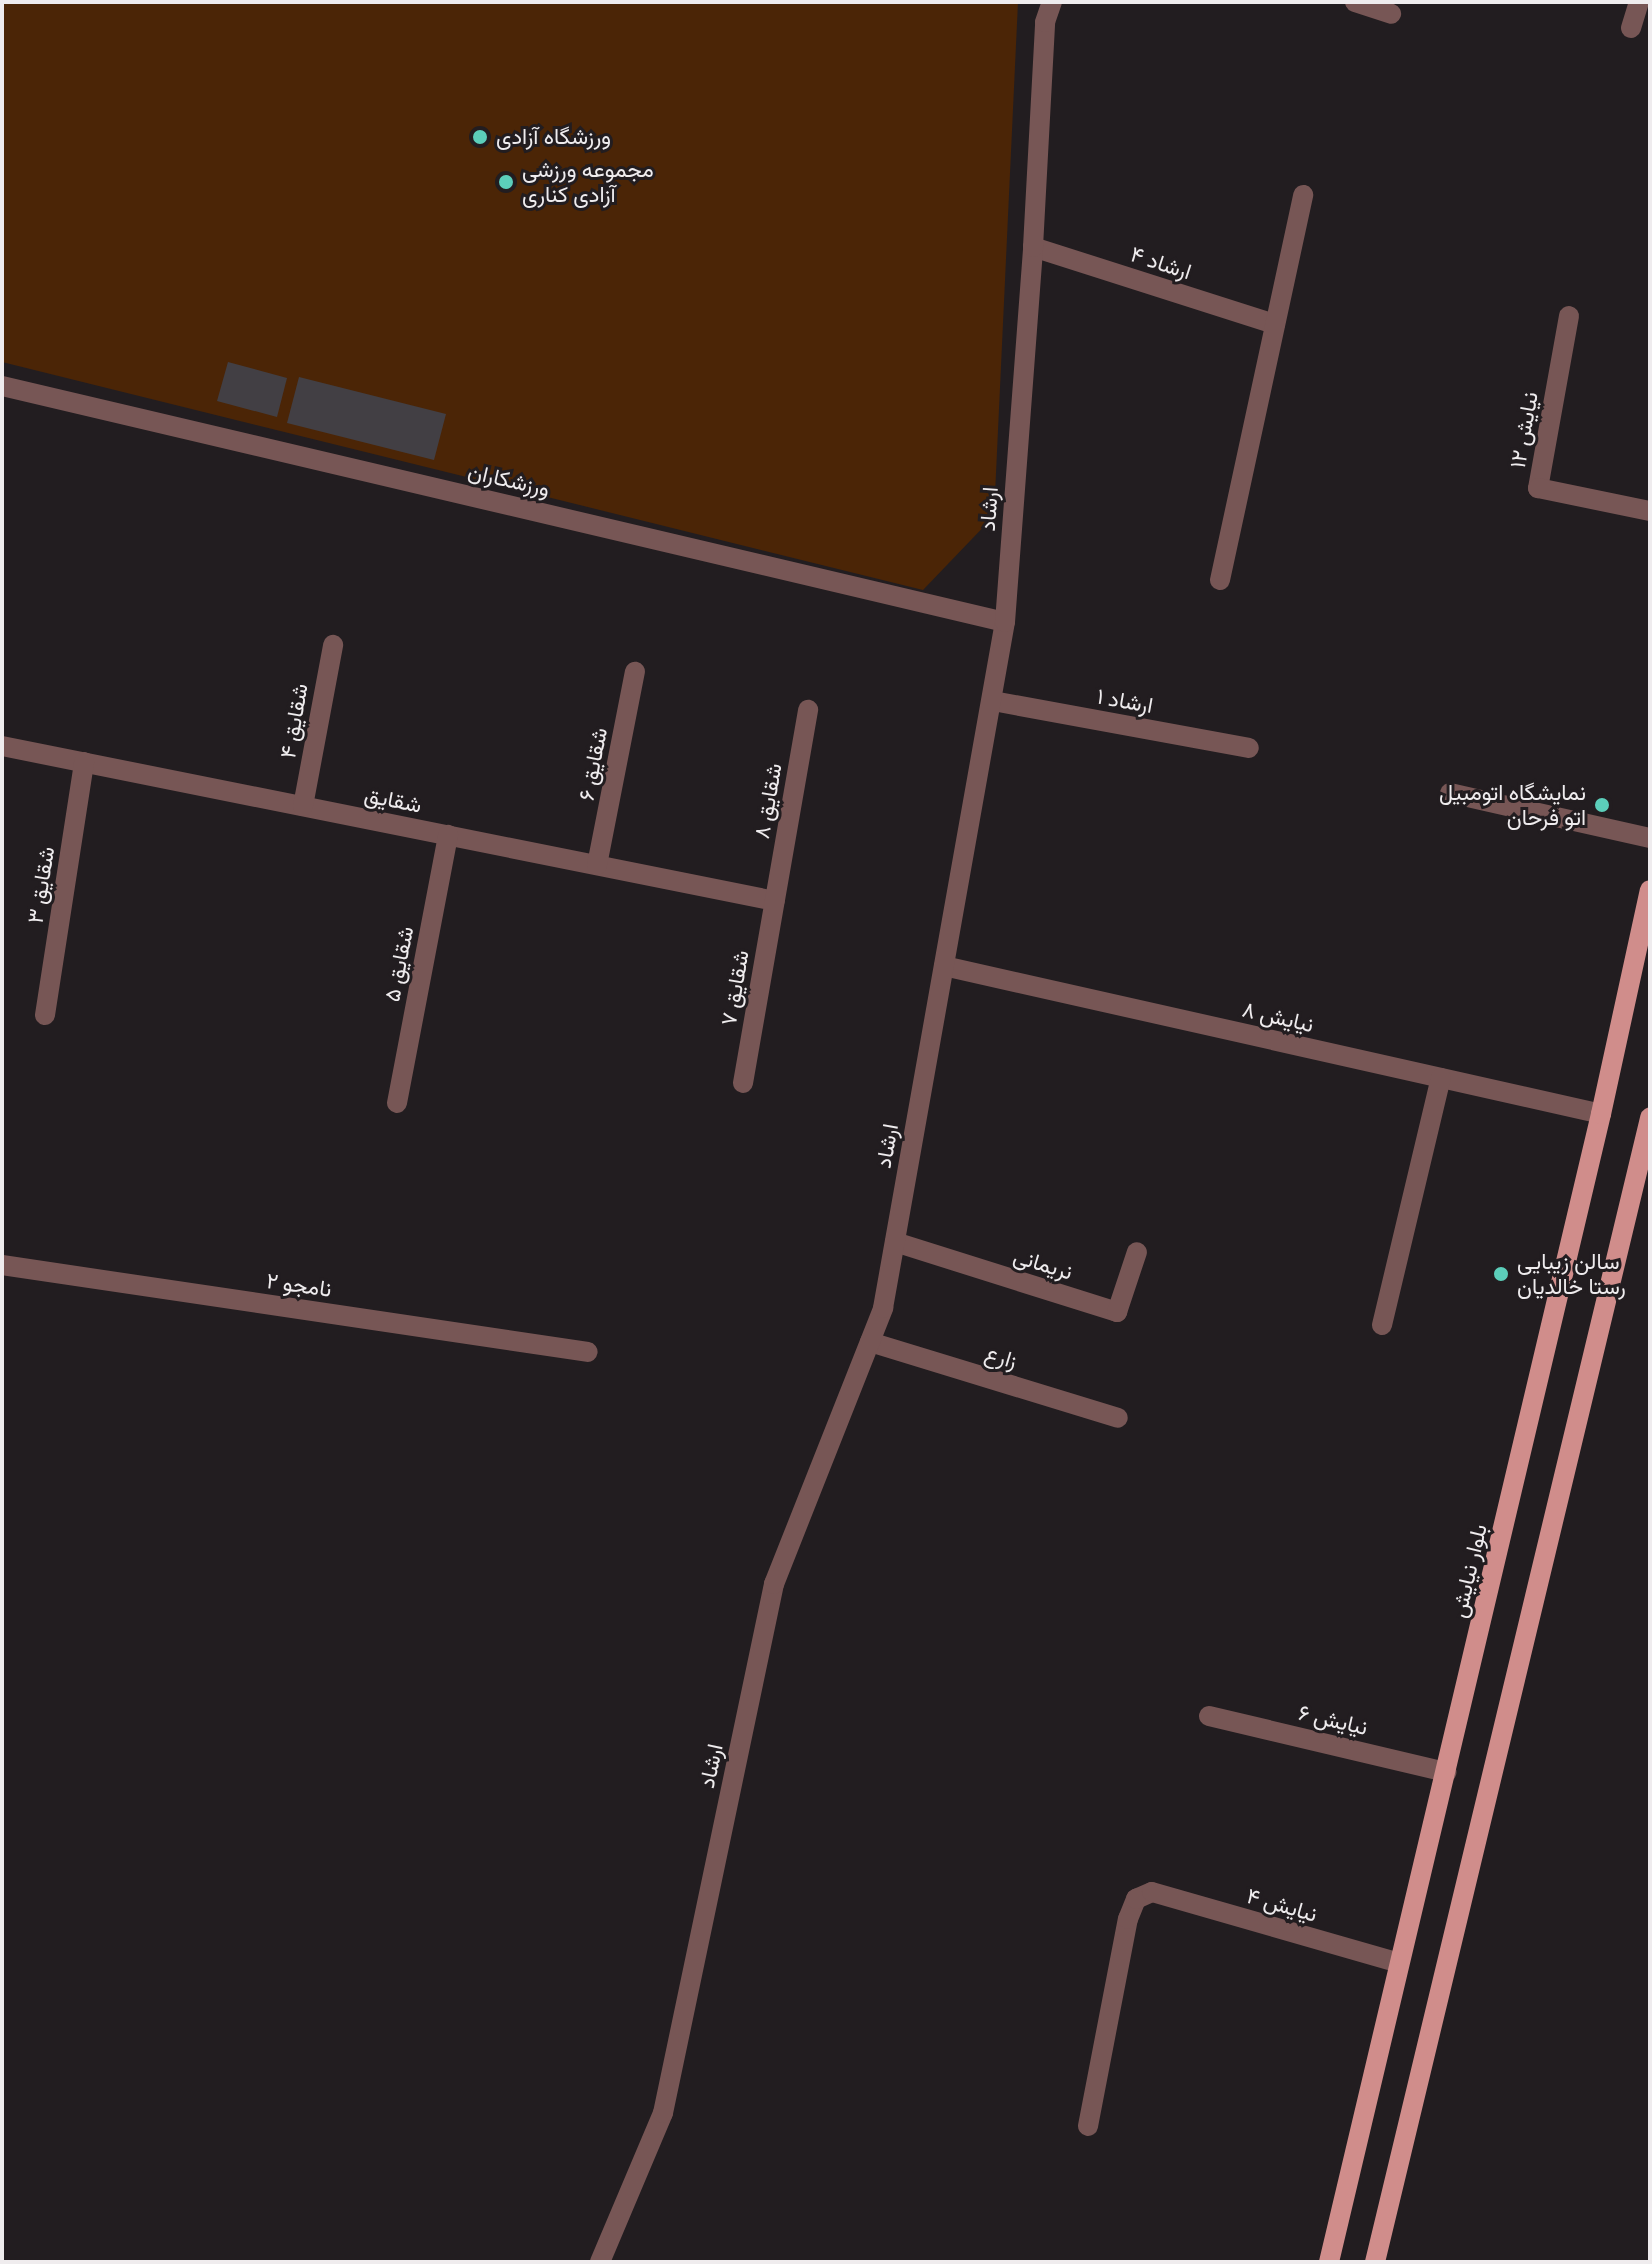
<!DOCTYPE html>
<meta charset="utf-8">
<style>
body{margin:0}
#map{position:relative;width:1652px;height:2264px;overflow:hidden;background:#221d20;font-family:"Public Sans",Vazirmatn,sans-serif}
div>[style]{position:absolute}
.green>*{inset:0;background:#4b2506}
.building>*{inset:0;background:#423f44}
.minor>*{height:20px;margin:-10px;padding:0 10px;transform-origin:10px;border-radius:10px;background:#775655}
.major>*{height:20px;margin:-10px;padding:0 10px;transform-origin:10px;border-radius:10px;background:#d08d8b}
.dots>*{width:22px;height:22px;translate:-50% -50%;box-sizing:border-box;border:4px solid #221d20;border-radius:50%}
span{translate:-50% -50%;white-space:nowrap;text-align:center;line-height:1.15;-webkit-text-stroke:6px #221d20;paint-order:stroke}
.poi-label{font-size:22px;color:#efecee}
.left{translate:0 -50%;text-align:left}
.right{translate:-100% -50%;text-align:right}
.street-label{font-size:22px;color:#efecee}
.frame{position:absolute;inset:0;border:4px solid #efecee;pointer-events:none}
</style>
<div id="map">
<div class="green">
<i style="clip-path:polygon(2px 2px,1018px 2px,994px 516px,923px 590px,2px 362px)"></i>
</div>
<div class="building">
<i style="clip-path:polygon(228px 362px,287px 378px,277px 417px,217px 401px)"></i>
<i style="clip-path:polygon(299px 377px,446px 414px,434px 460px,287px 423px)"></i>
</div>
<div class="minor">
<i style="left:1355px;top:2px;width:38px;rotate:18deg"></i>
<i style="left:1631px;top:28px;width:27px;rotate:-73deg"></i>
<i style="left:1033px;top:247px;width:254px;rotate:17.7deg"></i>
<i style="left:1569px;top:316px;width:175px;rotate:100.2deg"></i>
<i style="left:1538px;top:488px;width:114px;rotate:11.6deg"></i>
<i style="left:2px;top:386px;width:1030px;rotate:13.24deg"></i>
<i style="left:1220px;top:580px;width:394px;rotate:-77.8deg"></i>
<i style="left:993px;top:701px;width:260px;rotate:10.4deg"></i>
<i style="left:2px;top:746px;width:788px;rotate:11.34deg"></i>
<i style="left:1450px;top:793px;width:205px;rotate:12.7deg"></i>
<i style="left:303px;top:806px;width:164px;rotate:-79.4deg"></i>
<i style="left:597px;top:865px;width:197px;rotate:-78.9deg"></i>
<i style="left:944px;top:966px;width:673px;rotate:12.69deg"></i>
<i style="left:45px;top:1015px;width:256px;rotate:-81.2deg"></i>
<i style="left:743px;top:1083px;width:379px;rotate:-80.1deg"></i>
<i style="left:397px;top:1103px;width:273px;rotate:-79.2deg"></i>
<i style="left:895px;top:1242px;width:233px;rotate:17.5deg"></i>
<i style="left:1117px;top:1312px;width:63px;rotate:-71.6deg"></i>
<i style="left:2px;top:1265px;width:592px;rotate:8.44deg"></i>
<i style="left:1382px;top:1325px;width:254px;rotate:-76.6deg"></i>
<i style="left:870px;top:1342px;width:259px;rotate:17deg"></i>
<i style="left:1209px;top:1716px;width:244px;rotate:13.3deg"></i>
<i style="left:1088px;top:2126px;width:211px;rotate:-79.1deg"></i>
<i style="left:1128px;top:1919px;width:22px;rotate:-68deg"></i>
<i style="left:1136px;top:1899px;width:17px;rotate:-24deg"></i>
<i style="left:1152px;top:1892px;width:257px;rotate:16deg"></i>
<i style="left:600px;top:2262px;width:162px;rotate:-67.1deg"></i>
<i style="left:663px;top:2113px;width:541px;rotate:-78.15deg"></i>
<i style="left:774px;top:1584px;width:297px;rotate:-68.4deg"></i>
<i style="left:883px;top:1308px;width:697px;rotate:-79.92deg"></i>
<i style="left:1005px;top:622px;width:376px;rotate:-85.7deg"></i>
<i style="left:1033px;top:247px;width:225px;rotate:-86.9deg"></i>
<i style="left:1045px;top:22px;width:21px;rotate:-71deg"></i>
</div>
<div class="major">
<i style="left:1329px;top:2262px;width:1180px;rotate:-76.67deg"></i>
<i style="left:1601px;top:1114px;width:229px;rotate:-77.7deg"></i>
<i style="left:1375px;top:2262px;width:1177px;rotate:-76.48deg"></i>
</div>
<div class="dots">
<i style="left:480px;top:137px;background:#5cceba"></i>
<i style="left:506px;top:182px;background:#5cceba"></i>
<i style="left:1602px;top:805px;background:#5cceba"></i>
<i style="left:1501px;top:1274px;background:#5cceba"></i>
</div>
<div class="poi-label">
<span class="left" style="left:496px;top:137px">ورزشگاه آزادی</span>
<span class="left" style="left:522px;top:182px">مجموعه ورزشی<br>آزادی کناری</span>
<span class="right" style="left:1586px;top:805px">نمایشگاه اتومبیل<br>اتو فرحان</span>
<span class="left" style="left:1517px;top:1274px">سالن زیبایی<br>رستا خالدیان</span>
</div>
<div class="street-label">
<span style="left:1161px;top:263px;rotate:18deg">ارشاد ۴</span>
<span style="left:1524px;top:430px;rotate:-80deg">نیایش ۱۲</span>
<span style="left:509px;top:480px;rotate:13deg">ورزشکاران</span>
<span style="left:989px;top:509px;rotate:-86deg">ارشاد</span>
<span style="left:1125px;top:701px;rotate:10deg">ارشاد ۱</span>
<span style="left:294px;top:721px;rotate:-80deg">شقایق ۴</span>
<span style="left:593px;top:764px;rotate:-79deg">شقایق ۶</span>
<span style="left:393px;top:800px;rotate:11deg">شقایق</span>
<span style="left:768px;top:801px;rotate:-80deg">شقایق ۸</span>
<span style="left:41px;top:885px;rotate:-81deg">شقایق ۳</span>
<span style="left:399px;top:964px;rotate:-79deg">شقایق ۵</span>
<span style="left:735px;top:988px;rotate:-80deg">شقایق ۷</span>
<span style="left:1278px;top:1017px;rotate:13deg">نیایش ۸</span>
<span style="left:887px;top:1146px;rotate:-80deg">ارشاد</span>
<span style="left:1043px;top:1264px;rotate:17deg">نریمانی</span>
<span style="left:299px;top:1285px;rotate:8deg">نامجو ۲</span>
<span style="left:1001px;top:1357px;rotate:17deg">زارع</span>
<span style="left:1469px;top:1571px;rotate:-77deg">بلوار نیایش</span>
<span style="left:1333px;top:1720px;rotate:13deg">نیایش ۶</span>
<span style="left:711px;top:1766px;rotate:-78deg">ارشاد</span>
<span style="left:1282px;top:1905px;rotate:16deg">نیایش ۴</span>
</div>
<div class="frame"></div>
</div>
